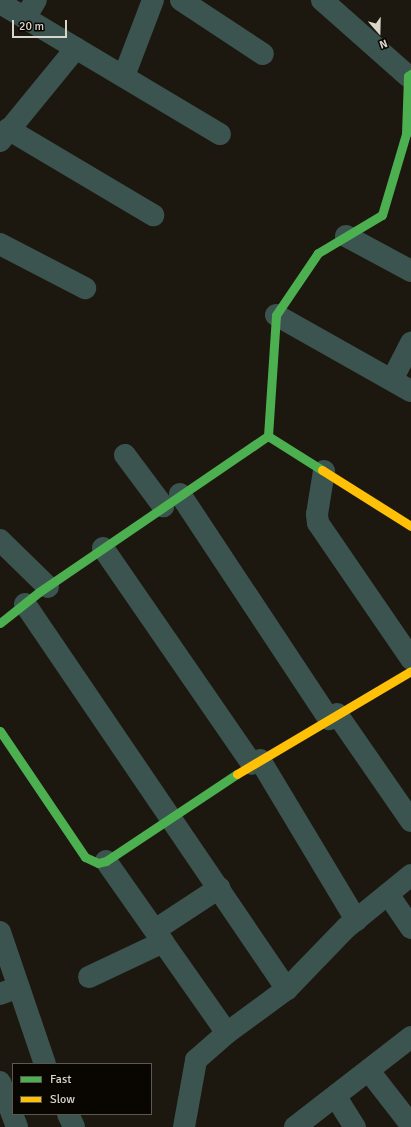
<!DOCTYPE html>
<style>
body{margin:0}
#map{position:relative;width:411px;height:1127px;overflow:hidden;background:#1c180f;font-family:Signika,sans-serif}
div>[style]{position:absolute}
.street>*{height:22px;margin:-11px;padding:0 11px;transform-origin:11px;border-radius:11px;background:#3b544f}
.fast>*{height:9px;margin:-4.5px;padding:0 4.5px;transform-origin:4.5px;border-radius:4.5px;background:#4caf50}
.slow>*{height:9px;margin:-4.5px;padding:0 4.5px;transform-origin:4.5px;border-radius:4.5px;background:#ffc107}
span{translate:-50% -50%;white-space:nowrap;text-align:center;line-height:1.15;-webkit-text-stroke:3.5px #090602;paint-order:stroke}
.legend{position:absolute;left:12px;top:1063px;width:140px;height:52px;box-sizing:border-box;background:#090602;border:1px solid #5c5952;margin:0;padding:5px 7px;list-style:none;font-size:12px;color:#d9d5ca}
.legend li{display:flex;align-items:center;gap:8px;height:20px}
.legend b{width:20px;border:1px solid #5c5952}
.north{position:absolute;left:359px;top:12px;width:40px;height:40px;-webkit-text-stroke:3px #090602;paint-order:stroke;rotate:160deg;font-size:11px;font-weight:700;line-height:16px;text-align:center;color:#d9d5ca}
.north::after{content:'';display:block;margin:auto;width:14px;height:18px;background:#d9d5ca;clip-path:polygon(50% 0,100% 100%,50% 72%,0 100%)}
.scale{position:absolute;left:12px;top:20px;width:55px;height:18px;box-sizing:border-box;border:2px solid #d9d5ca;border-top:0;padding-left:5px;font-size:12px;line-height:14px;white-space:nowrap;color:#d9d5ca;-webkit-text-stroke:3px #090602;paint-order:stroke}
</style>
<div id="map">
<div class="street">
<i style="left:181px;top:0;width:98px;rotate:33.4deg"></i>
<i style="left:322px;top:0;width:115px;rotate:41.5deg"></i>
<i style="left:0;top:3px;width:256px;rotate:30.8deg"></i>
<i style="left:25px;top:18px;width:21px;rotate:-59deg"></i>
<i style="left:124px;top:76px;width:81px;rotate:-69.1deg"></i>
<i style="left:8px;top:129px;width:169px;rotate:30.7deg"></i>
<i style="left:0;top:141px;width:120px;rotate:-50.7deg"></i>
<i style="left:346px;top:236px;width:74px;rotate:28.3deg"></i>
<i style="left:0;top:244px;width:96px;rotate:27.4deg"></i>
<i style="left:276px;top:315px;width:155px;rotate:29.4deg"></i>
<i style="left:392px;top:380px;width:42px;rotate:-62.8deg"></i>
<i style="left:125px;top:455px;width:64px;rotate:53.3deg"></i>
<i style="left:324px;top:471px;width:44px;rotate:99.2deg"></i>
<i style="left:317px;top:514px;width:9px;rotate:84deg"></i>
<i style="left:318px;top:523px;width:165px;rotate:55.6deg"></i>
<i style="left:180px;top:494px;width:270px;rotate:56.5deg"></i>
<i style="left:0;top:540px;width:67px;rotate:44.4deg"></i>
<i style="left:103px;top:548px;width:262px;rotate:55.4deg"></i>
<i style="left:25px;top:604px;width:466px;rotate:55.8deg"></i>
<i style="left:337px;top:714px;width:130px;rotate:55.3deg"></i>
<i style="left:260px;top:760px;width:187px;rotate:59deg"></i>
<i style="left:106px;top:861px;width:210px;rotate:54.9deg"></i>
<i style="left:388px;top:894px;width:41px;rotate:55.9deg"></i>
<i style="left:155px;top:930px;width:77px;rotate:-33.3deg"></i>
<i style="left:0;top:932px;width:139px;rotate:71.2deg"></i>
<i style="left:89px;top:977px;width:82px;rotate:-25.3deg"></i>
<i style="left:0;top:994px;width:20px;rotate:-20deg"></i>
<i style="left:369px;top:1071px;width:68px;rotate:52.1deg"></i>
<i style="left:0;top:1082px;width:48px;rotate:69.3deg"></i>
<i style="left:336px;top:1097px;width:36px;rotate:58deg"></i>
<i style="left:68px;top:1114px;width:14px;rotate:65deg"></i>
<i style="left:184px;top:1127px;width:68px;rotate:-79.8deg"></i>
<i style="left:196px;top:1060px;width:41px;rotate:-41.1deg"></i>
<i style="left:227px;top:1033px;width:74px;rotate:-36.3deg"></i>
<i style="left:287px;top:989px;width:85px;rotate:-46deg"></i>
<i style="left:346px;top:928px;width:84px;rotate:-39.2deg"></i>
<i style="left:295px;top:1127px;width:147px;rotate:-37.8deg"></i>
</div>
<div class="fast">
<i style="left:268px;top:436px;width:121px;rotate:-86.2deg"></i>
<i style="left:276px;top:315px;width:75px;rotate:-55.9deg"></i>
<i style="left:318px;top:253px;width:74px;rotate:-30.7deg"></i>
<i style="left:382px;top:215px;width:84px;rotate:-73.5deg"></i>
<i style="left:406px;top:134px;width:58px;rotate:-88deg"></i>
<i style="left:408px;top:76px;width:4px;rotate:-34deg"></i>
<i style="left:0;top:623px;width:50px;rotate:-38.5deg"></i>
<i style="left:39px;top:592px;width:277px;rotate:-34.3deg"></i>
<i style="left:268px;top:436px;width:64px;rotate:32.2deg"></i>
<i style="left:0;top:731px;width:152px;rotate:56deg"></i>
<i style="left:85px;top:857px;width:14px;rotate:25deg"></i>
<i style="left:98px;top:863px;width:8px;rotate:-14deg"></i>
<i style="left:106px;top:861px;width:157px;rotate:-33.6deg"></i>
</div>
<div class="slow">
<i style="left:322px;top:470px;width:105px;rotate:32.2deg"></i>
<i style="left:237px;top:774px;width:202px;rotate:-30.6deg"></i>
</div>
<ul class="legend">
<li><b style="height:5px;background:#4caf50"></b>Fast</li>
<li><b style="height:5px;background:#ffc107"></b>Slow</li>
</ul>
<div class="north">N</div>
<div class="scale">20 m</div>
</div>
